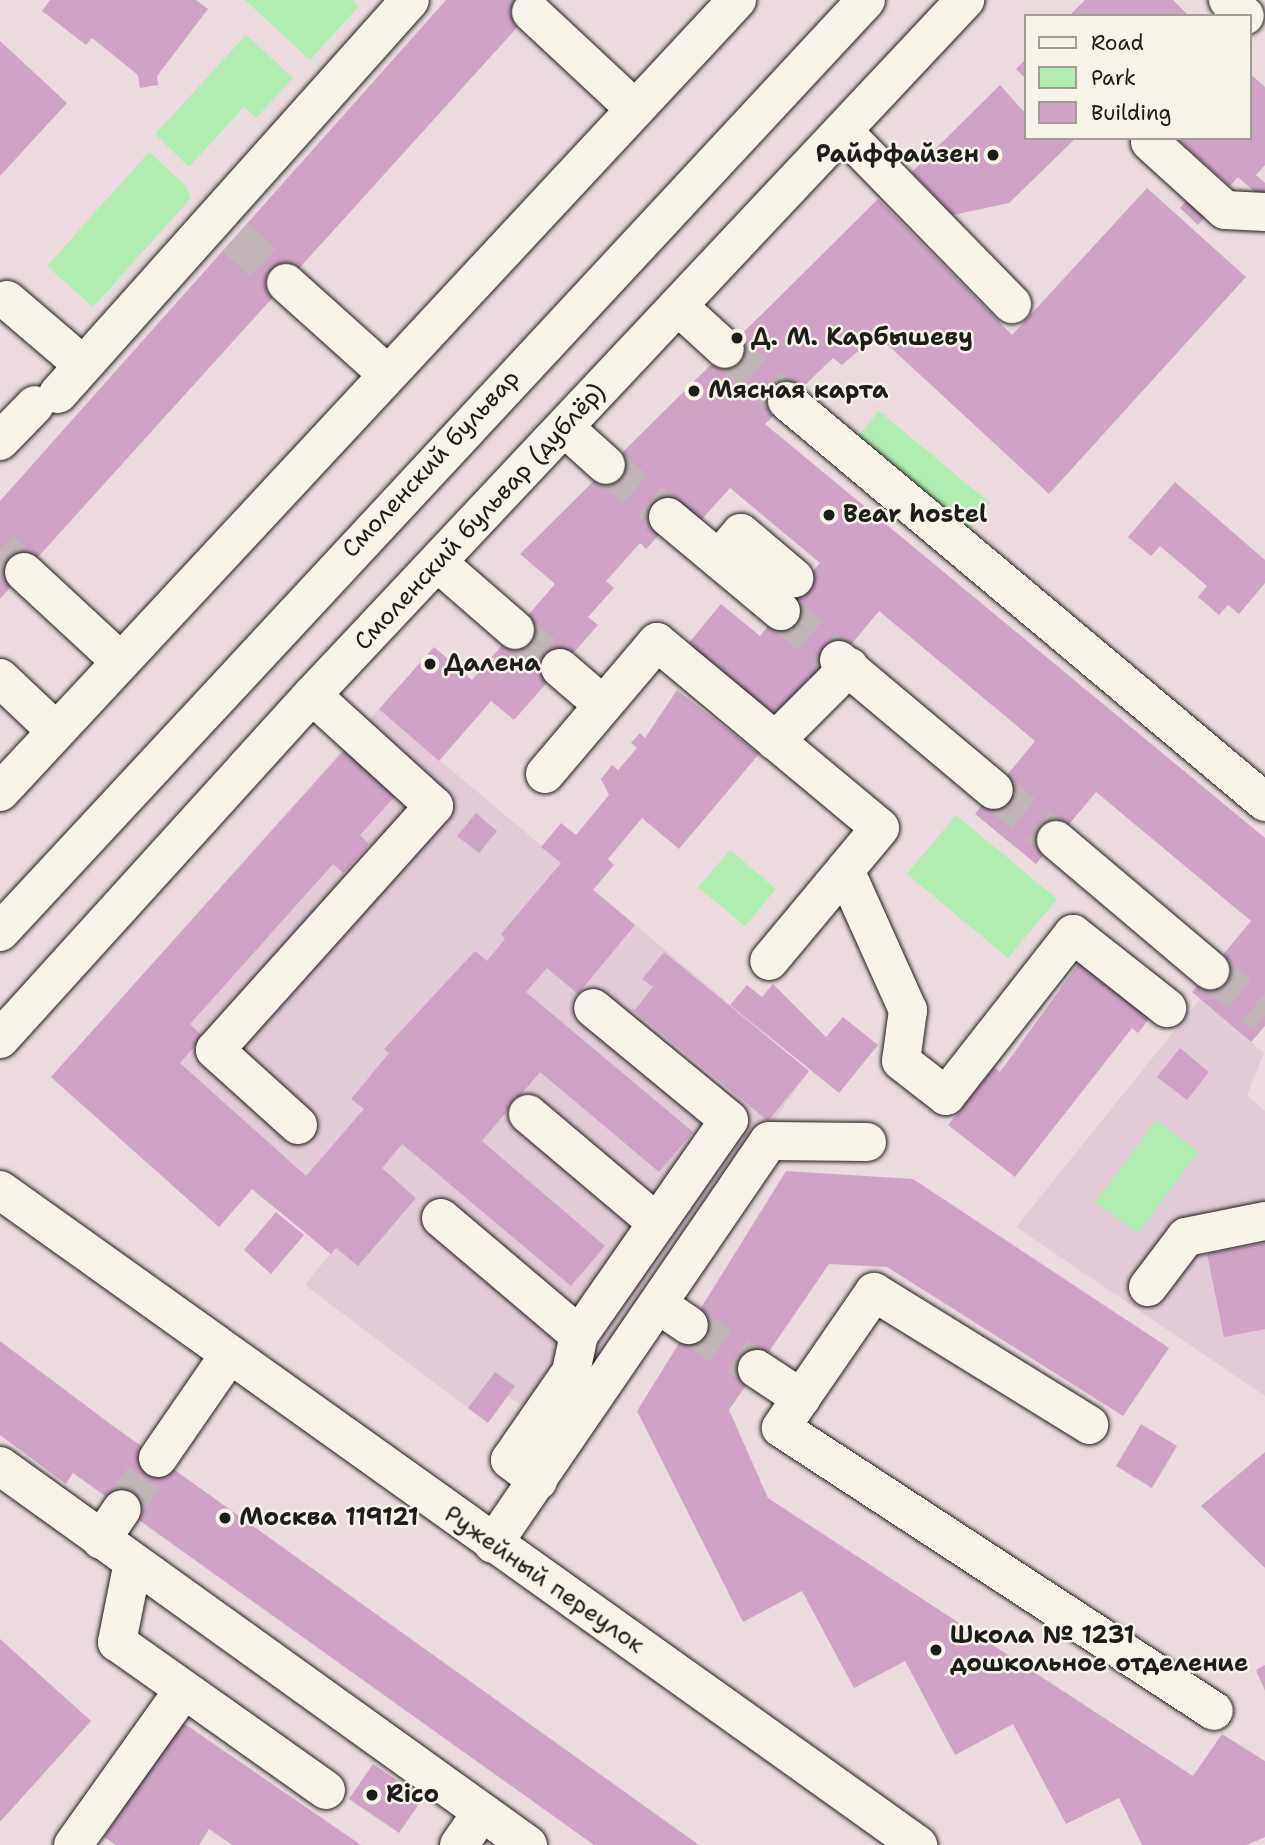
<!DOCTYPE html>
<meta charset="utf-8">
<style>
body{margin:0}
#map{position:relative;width:1265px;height:1845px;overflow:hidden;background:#ebdbde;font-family:"Shantell Sans",sans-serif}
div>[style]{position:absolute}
.built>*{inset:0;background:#e3cad7}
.green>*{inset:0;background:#b1ecb1}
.building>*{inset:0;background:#d0a3c6}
.minor-tunnel>*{height:38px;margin-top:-19px;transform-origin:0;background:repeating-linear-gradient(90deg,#c2b5b7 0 38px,transparent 0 57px)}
.roads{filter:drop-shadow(0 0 2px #1c1c1c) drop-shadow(0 0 2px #1c1c1c)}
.minor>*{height:38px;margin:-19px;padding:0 19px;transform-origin:19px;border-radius:19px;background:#f7f3e8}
.major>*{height:38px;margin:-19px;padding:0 19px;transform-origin:19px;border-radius:19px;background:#f7f3e8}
.dots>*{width:19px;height:19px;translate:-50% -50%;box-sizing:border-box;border:4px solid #f7f3e8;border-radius:50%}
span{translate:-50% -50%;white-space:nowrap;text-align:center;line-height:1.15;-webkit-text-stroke:5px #f7f3e8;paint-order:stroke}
.poi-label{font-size:24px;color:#1c1c1c;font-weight:700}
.right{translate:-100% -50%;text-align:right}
.left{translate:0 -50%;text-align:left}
.street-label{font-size:24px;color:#1c1c1c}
.legend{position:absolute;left:1024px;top:14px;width:228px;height:126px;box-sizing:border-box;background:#f7f3e8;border:2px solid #9f9d96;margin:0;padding:9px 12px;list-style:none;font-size:21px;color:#1c1c1c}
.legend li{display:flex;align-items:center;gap:14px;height:35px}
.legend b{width:35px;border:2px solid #9f9d96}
</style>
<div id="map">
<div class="built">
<i style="clip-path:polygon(379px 709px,809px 1071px,555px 1429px,508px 1396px,488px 1423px,305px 1285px,330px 1254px,278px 1209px,252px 1190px,219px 1227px,51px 1077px)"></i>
<i style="clip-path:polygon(1200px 999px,1264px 1053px,1247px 1095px,1265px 1111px,1265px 1396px,1016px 1227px)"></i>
</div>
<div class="green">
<i style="clip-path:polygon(245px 0,352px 0,359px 6px,310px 60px)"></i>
<i style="clip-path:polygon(246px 35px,293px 78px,256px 118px,244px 107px,189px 167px,155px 134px)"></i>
<i style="clip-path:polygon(149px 152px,186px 186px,191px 198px,93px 307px,47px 266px)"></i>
<i style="clip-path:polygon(879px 411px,990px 503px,961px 539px,849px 447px)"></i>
<i style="clip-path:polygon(956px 815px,1057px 899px,1008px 958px,907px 874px)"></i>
<i style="clip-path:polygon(730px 850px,776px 889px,745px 926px,698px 887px)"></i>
<i style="clip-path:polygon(1156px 1120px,1198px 1151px,1138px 1233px,1095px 1202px)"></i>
</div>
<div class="building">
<i style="clip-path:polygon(50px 0,196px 0,208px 9px,157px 76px,158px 85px,140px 88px,138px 75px,92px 38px,86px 45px,42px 11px)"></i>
<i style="clip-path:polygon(446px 0,542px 0,0 599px,0 501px)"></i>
<i style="clip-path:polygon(1085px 0,1173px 0,1189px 16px,1069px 16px)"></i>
<i style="clip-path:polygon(0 41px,67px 103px,0 176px)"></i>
<i style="clip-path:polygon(1025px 60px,1025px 78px,1016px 69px)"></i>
<i style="clip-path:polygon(1249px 73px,1265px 87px,1265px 165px,1256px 175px,1265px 183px,1265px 201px,1238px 177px,1230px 186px,1178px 140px,1249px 138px)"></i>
<i style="clip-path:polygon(1000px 85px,1025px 113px,1025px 138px,1076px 138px,1009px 203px,953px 215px,912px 172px)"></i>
<i style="clip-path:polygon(1147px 188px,1246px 277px,1049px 494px,877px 335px,842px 365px,833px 358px,765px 424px,1265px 838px,1265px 1026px,1251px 1042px,1192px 992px,1251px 921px,1096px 792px,1036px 864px,975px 814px,1035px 741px,879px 611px,818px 685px,809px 677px,775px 719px,687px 645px,721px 604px,760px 636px,820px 563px,730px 488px,694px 528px,664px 529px,646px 549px,640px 543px,606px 581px,614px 588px,588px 617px,598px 625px,514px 720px,491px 701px,439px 761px,379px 709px,434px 647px,472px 680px,555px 584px,520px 554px,878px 199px,1012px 335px)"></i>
<i style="clip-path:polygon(1193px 193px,1212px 210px,1198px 225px,1180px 208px)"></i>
<i style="clip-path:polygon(1175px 482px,1265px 560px,1265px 583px,1239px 614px,1228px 605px,1219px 615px,1198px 597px,1207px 586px,1160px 546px,1151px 556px,1128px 537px)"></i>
<i style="clip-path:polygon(677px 690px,759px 754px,679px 849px,642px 818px,608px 859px,614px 865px,593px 890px,635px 925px,578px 994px,547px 968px,526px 992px,693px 1132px,659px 1172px,540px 1072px,482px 1141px,605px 1246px,571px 1286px,402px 1144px,382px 1168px,416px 1198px,358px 1266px,336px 1248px,331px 1254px,252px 1189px,219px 1227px,51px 1077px,346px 748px,397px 794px,360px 835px,369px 844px,343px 873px,333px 864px,190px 1024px,203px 1037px,180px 1063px,306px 1176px,364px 1109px,351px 1099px,389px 1053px,384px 1049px,475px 951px,487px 961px,505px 939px,501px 934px,561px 863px,541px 847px,561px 823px,576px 835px,609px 795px,601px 779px,612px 765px,618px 770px,637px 748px,631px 743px,640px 733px,645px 738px)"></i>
<i style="clip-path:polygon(476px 813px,497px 831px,479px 853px,457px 836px)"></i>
<i style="clip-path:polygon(664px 952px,809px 1071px,768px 1121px,634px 1011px,653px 987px,642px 979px)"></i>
<i style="clip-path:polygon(1082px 959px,1152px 1015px,1138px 1033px,1132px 1028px,1015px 1177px,948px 1125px,994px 1067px,1000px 1072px)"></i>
<i style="clip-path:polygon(773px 984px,826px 1037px,843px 1017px,878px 1045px,839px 1093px,730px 1005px,747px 985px,762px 997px)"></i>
<i style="clip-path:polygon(1180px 1048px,1209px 1072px,1187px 1100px,1157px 1077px)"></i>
<i style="clip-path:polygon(786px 1171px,913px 1179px,1169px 1348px,1123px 1416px,887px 1267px,829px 1264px,729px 1410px,768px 1498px,1193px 1776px,1222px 1734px,1265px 1761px,1265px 1837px,1247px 1845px,1142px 1845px,1119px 1798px,1066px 1824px,1013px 1724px,955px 1755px,905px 1661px,854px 1688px,802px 1591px,743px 1622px,637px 1411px)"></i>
<i style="clip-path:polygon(276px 1212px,304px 1235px,271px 1274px,244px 1250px)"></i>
<i style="clip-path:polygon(1265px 1243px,1265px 1329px,1224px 1337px,1207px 1254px)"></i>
<i style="clip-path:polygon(0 1341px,109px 1423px,699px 1845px,594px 1845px,73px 1473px,66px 1484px,0 1435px)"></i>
<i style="clip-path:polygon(495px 1372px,515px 1386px,488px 1423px,468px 1408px)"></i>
<i style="clip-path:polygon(1141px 1424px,1177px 1446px,1152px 1488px,1116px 1466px)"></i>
<i style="clip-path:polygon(1265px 1452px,1265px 1568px,1201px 1506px)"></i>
<i style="clip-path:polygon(0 1639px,91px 1721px,0 1822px)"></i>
<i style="clip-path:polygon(1265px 1665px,1265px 1691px,1256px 1670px)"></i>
<i style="clip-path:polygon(182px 1722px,361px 1845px,232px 1845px,209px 1829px,199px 1845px,116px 1845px,104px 1837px)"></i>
<i style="clip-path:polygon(373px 1764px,423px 1798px,399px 1833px,349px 1799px)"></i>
</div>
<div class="minor-tunnel">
<i style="left:235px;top:237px;width:69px;rotate:42deg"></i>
<i style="left:725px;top:349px;width:81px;rotate:40deg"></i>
<i style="left:606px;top:465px;width:81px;rotate:40deg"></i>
<i style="left:0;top:549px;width:33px;rotate:44deg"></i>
<i style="left:781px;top:611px;width:76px;rotate:40.2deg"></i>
<i style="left:515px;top:630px;width:59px;rotate:40.2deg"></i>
<i style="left:994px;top:790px;width:80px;rotate:38.9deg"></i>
<i style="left:1210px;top:970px;width:71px;rotate:39.3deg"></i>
<i style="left:689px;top:1325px;width:81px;rotate:32.9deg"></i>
<i style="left:122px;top:1509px;width:62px;rotate:-54.8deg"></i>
</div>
<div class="roads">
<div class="minor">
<i style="left:1228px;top:0;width:23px;rotate:43deg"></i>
<i style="left:531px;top:12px;width:142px;rotate:43deg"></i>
<i style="left:843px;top:131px;width:242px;rotate:45.7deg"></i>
<i style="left:1150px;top:142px;width:101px;rotate:42.2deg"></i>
<i style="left:1225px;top:210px;width:40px;rotate:2.9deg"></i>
<i style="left:286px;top:283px;width:136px;rotate:42deg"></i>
<i style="left:7px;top:300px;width:100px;rotate:40.5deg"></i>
<i style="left:679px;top:307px;width:62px;rotate:42.4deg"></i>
<i style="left:58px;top:394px;width:528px;rotate:-48.22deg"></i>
<i style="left:787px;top:401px;width:624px;rotate:39.99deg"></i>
<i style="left:565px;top:428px;width:55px;rotate:42.1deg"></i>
<i style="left:0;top:441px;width:50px;rotate:-45.8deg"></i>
<i style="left:668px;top:517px;width:147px;rotate:39.8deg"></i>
<i style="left:719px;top:559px;width:34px;rotate:-50deg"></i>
<i style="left:741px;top:533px;width:70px;rotate:40.3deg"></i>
<i style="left:438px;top:563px;width:102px;rotate:41deg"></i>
<i style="left:24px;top:572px;width:131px;rotate:42.8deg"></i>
<i style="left:839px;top:660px;width:202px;rotate:40deg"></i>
<i style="left:560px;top:668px;width:57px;rotate:40.7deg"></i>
<i style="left:0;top:678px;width:77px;rotate:43.4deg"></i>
<i style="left:775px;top:741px;width:105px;rotate:-45deg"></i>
<i style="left:545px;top:774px;width:173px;rotate:-49.7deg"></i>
<i style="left:657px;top:642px;width:290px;rotate:39.8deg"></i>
<i style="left:880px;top:828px;width:173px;rotate:129.8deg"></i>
<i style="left:1056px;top:840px;width:202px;rotate:40.2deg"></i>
<i style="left:845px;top:870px;width:154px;rotate:65.8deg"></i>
<i style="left:908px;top:1010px;width:51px;rotate:97.8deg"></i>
<i style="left:901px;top:1061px;width:57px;rotate:37.9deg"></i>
<i style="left:946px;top:1096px;width:206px;rotate:-51.9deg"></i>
<i style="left:1073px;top:934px;width:120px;rotate:38.2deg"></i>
<i style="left:0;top:1039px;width:464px;rotate:-47.8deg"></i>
<i style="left:312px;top:695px;width:954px;rotate:-46.78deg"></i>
<i style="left:528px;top:1114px;width:169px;rotate:40.2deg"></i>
<i style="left:298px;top:1125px;width:112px;rotate:-137.9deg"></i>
<i style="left:215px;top:1050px;width:328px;rotate:-48.1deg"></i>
<i style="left:434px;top:806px;width:165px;rotate:-137.7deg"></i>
<i style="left:0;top:1190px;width:1128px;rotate:35.51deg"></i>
<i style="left:441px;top:1218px;width:181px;rotate:40.3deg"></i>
<i style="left:1148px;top:1287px;width:63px;rotate:-52.8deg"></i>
<i style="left:1186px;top:1237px;width:81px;rotate:-11.4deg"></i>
<i style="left:659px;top:1305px;width:36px;rotate:34deg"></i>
<i style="left:757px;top:1369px;width:53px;rotate:33.4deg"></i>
<i style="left:801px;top:1398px;width:36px;rotate:124deg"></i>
<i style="left:781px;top:1428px;width:517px;rotate:33.17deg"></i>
<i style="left:801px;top:1398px;width:129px;rotate:-55.4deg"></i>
<i style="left:874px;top:1292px;width:253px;rotate:31.7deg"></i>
<i style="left:158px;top:1458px;width:125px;rotate:-55.4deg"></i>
<i style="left:0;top:1466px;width:650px;rotate:35.67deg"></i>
<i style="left:538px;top:1481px;width:35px;rotate:-143deg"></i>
<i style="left:510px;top:1460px;width:107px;rotate:-55.3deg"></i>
<i style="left:571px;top:1372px;width:38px;rotate:-78deg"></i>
<i style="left:579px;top:1335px;width:262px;rotate:-55.1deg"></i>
<i style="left:729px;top:1120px;width:176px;rotate:-140.5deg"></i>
<i style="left:101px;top:1540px;width:37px;rotate:-56deg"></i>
<i style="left:493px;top:1544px;width:488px;rotate:-55.6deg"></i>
<i style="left:769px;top:1141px;width:98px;rotate:0.6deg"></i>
<i style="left:133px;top:1562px;width:82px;rotate:101.3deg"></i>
<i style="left:117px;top:1642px;width:256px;rotate:35.3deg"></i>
<i style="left:73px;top:1845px;width:189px;rotate:-54.5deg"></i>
<i style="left:459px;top:1845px;width:40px;rotate:-55.1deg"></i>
</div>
<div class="major">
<i style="left:0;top:792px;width:1082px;rotate:-47.06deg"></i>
<i style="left:0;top:932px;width:1272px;rotate:-47.1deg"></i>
</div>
</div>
<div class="dots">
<i style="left:993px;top:155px;background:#1c1c1c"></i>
<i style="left:737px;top:338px;background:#1c1c1c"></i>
<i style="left:694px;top:391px;background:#1c1c1c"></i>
<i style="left:829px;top:515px;background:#1c1c1c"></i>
<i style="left:430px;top:664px;background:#1c1c1c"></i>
<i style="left:225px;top:1518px;background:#1c1c1c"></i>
<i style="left:936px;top:1650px;background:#1c1c1c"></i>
<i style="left:372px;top:1795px;background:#1c1c1c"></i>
</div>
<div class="poi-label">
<span class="right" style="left:979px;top:155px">Райффайзен</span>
<span class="left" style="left:751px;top:338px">Д. М. Карбышеву</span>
<span class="left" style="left:708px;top:391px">Мясная карта</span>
<span class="left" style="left:843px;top:515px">Bear hostel</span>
<span class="left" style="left:444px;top:664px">Далена</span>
<span class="left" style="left:239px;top:1518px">Москва 119121</span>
<span class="left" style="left:950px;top:1650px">Школа № 1231<br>дошкольное отделение</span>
<span class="left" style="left:386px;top:1795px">Rico</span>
</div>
<div class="street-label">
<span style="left:431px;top:464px;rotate:-47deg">Смоленский бульвар</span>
<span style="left:480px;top:517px;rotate:-47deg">Смоленский бульвар (дублёр)</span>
<span style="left:544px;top:1580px;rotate:35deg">Ружейный переулок</span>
</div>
<ul class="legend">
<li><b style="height:9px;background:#f7f3e8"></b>Road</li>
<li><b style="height:19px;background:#b1ecb1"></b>Park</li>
<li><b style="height:19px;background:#d0a3c6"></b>Building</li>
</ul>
</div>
